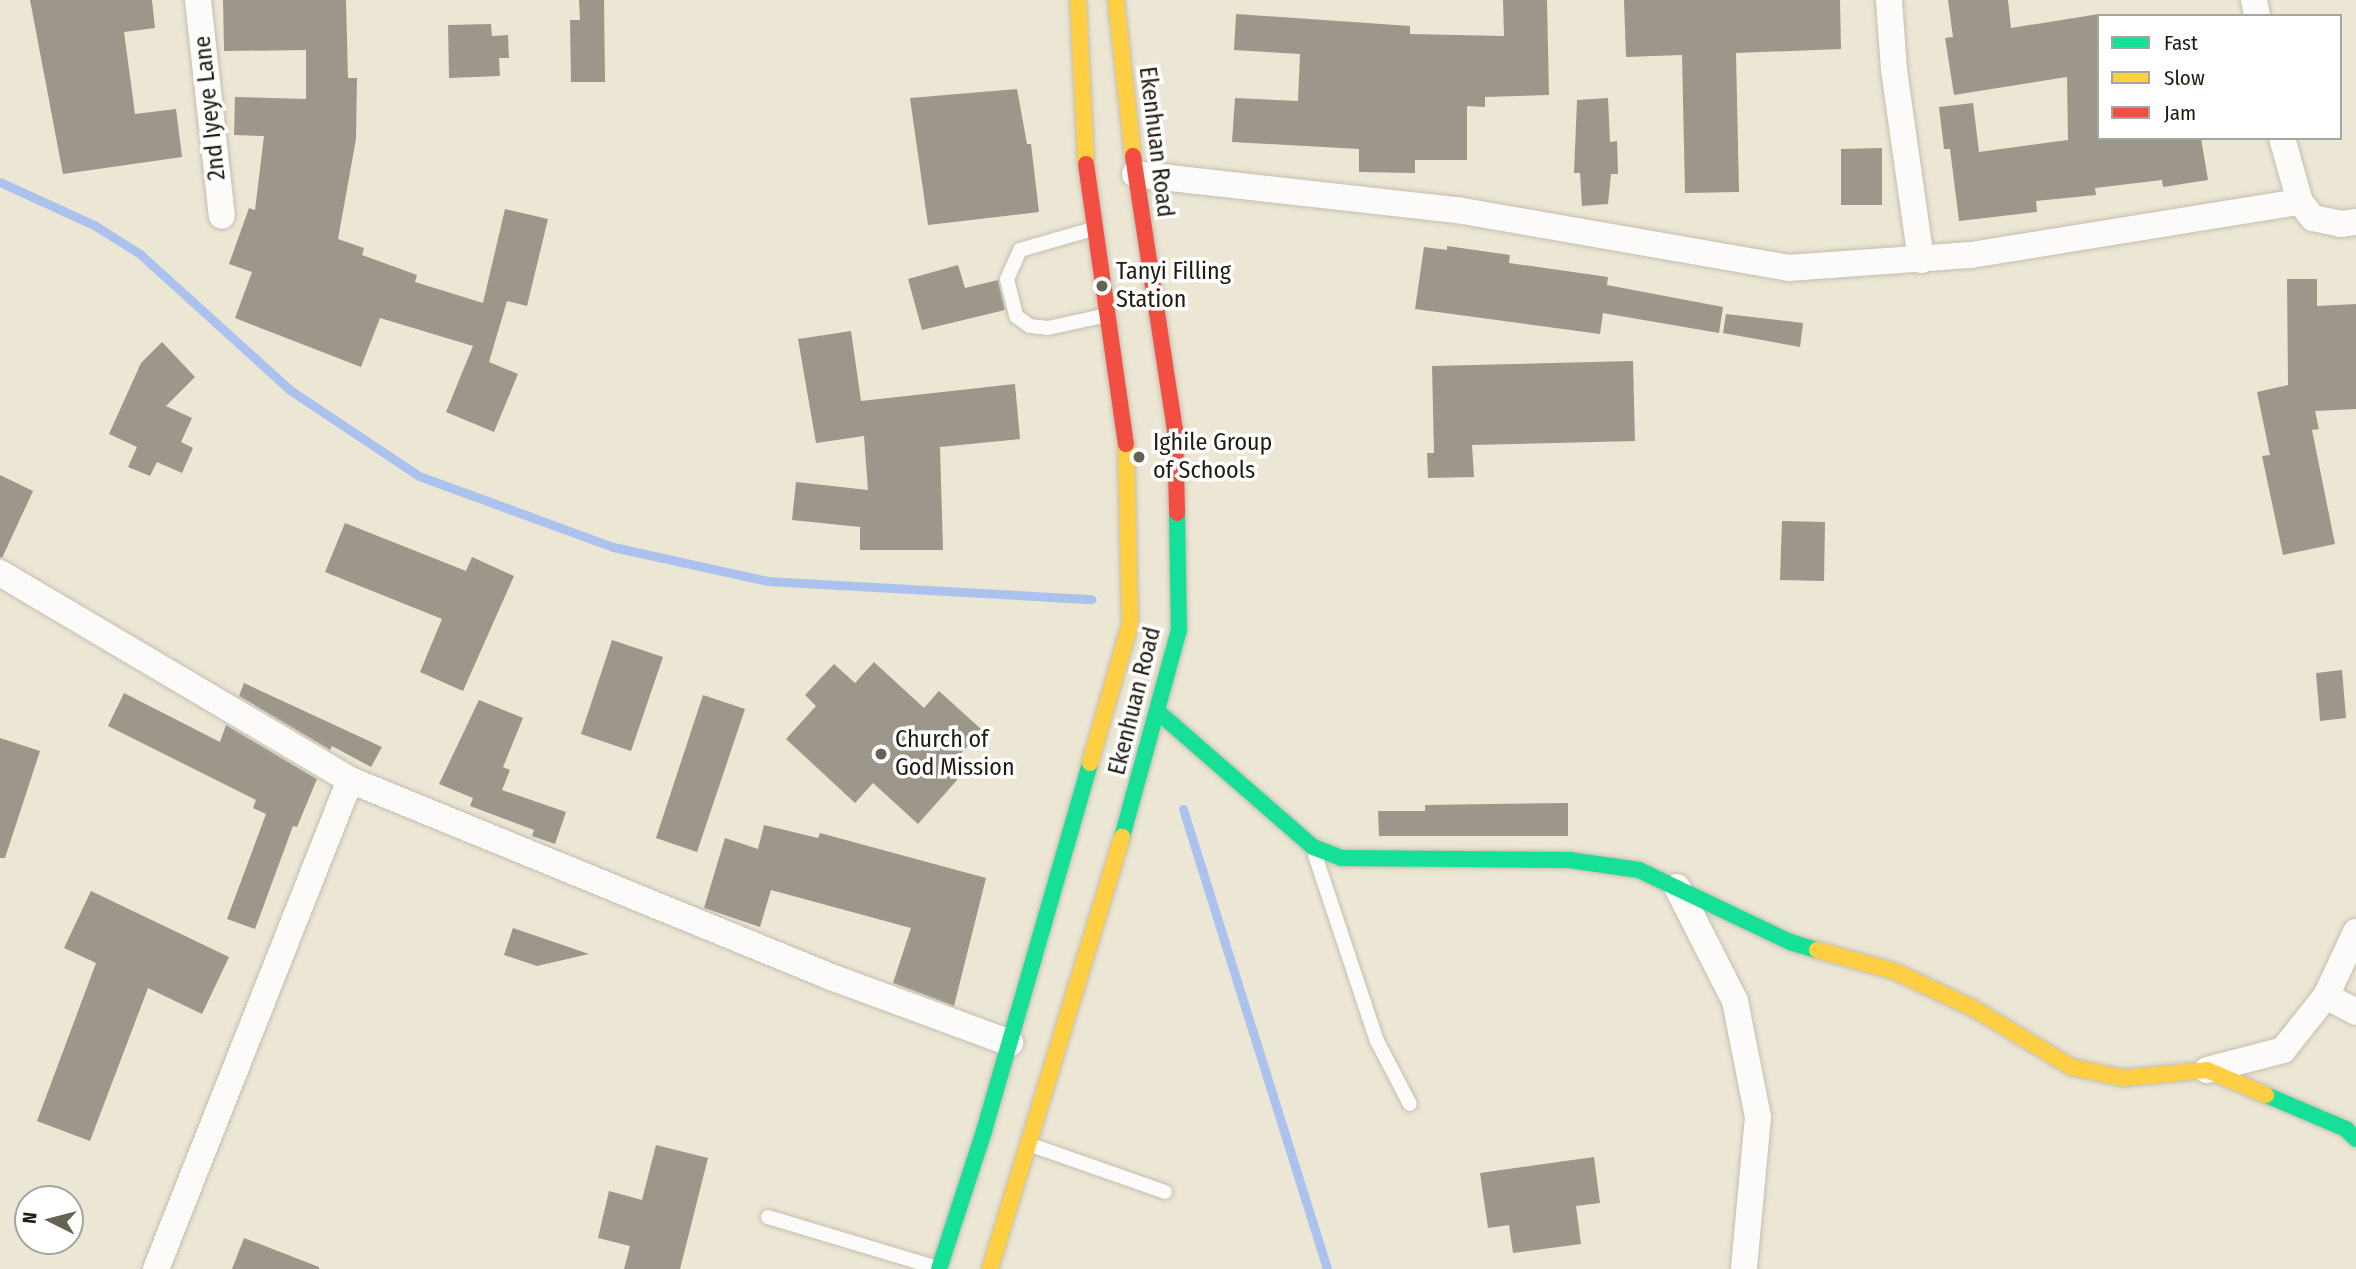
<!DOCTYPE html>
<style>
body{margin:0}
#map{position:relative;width:2356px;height:1269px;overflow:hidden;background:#ece6d4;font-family:"Fira Sans Condensed",sans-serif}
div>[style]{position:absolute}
.stream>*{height:9px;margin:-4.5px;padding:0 4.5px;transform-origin:4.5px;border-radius:4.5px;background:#acc2ee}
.building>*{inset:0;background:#9c978a}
.roads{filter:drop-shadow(0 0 2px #c3beb0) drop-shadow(0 0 2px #c3beb0)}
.lane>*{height:14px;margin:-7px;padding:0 7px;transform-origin:7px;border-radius:7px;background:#fcfbf9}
.street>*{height:26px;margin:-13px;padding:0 13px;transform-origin:13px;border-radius:13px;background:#fcfbf9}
.fast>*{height:16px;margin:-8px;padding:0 8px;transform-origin:8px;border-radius:8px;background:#16e098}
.slow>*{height:16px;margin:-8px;padding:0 8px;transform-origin:8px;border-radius:8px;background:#ffcf43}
.jam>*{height:16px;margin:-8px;padding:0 8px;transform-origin:8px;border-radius:8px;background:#f24e42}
.dots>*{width:19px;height:19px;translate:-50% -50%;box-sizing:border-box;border:4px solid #fff;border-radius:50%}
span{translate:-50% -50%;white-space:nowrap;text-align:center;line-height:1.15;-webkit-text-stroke:7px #fff;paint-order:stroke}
.street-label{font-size:24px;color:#201c0f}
.poi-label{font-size:24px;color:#201c0f}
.left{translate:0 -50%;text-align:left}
.legend{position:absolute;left:2097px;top:14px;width:245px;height:126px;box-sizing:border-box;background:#fff;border:2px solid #a6a49f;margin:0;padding:9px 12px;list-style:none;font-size:21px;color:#201c0f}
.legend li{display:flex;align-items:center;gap:14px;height:35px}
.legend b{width:35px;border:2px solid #a6a49f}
.north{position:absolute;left:14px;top:1185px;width:70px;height:70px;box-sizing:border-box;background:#fff;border:2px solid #a6a49f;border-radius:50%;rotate:276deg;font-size:19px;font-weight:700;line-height:28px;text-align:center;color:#201c0f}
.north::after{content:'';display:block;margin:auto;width:24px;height:32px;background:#676354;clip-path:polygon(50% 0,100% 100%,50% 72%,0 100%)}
</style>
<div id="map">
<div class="stream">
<i style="left:0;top:182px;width:103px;rotate:24.6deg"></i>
<i style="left:94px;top:225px;width:54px;rotate:32.2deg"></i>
<i style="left:140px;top:254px;width:202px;rotate:42.2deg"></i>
<i style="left:290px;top:390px;width:155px;rotate:33.7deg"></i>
<i style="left:419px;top:476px;width:207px;rotate:20.1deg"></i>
<i style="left:613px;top:547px;width:158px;rotate:12.4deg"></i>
<i style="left:767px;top:581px;width:325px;rotate:3.2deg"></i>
<i style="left:1183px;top:809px;width:482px;rotate:72.6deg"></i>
</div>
<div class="building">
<i style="clip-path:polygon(30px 0,152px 0,155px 28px,124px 32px,135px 114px,176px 109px,182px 157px,63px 174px)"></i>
<i style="clip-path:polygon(223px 0,346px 0,348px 78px,357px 78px,356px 139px,338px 239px,364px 248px,362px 255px,417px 275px,415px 282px,483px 303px,505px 209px,548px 219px,527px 306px,507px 301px,489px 362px,518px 374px,494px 432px,446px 412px,473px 346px,380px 318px,361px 367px,235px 318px,252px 272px,229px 264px,249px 208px,255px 210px,264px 136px,234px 135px,235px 97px,306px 99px,306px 50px,224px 51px)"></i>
<i style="clip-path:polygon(579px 0,604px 0,605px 82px,571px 82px,570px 20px,580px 20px)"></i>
<i style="clip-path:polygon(1503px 0,1547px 0,1549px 95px,1485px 97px,1485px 107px,1467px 106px,1467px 160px,1415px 160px,1415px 173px,1359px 172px,1359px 149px,1232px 142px,1235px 98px,1298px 101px,1300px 54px,1234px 50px,1236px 14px,1410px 26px,1410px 34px,1504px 36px)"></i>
<i style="clip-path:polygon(1624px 0,1840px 0,1841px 49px,1736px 53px,1739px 192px,1685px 193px,1682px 55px,1626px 57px)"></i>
<i style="clip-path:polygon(1948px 0,2008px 0,2011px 28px,2099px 14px,2099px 138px,2201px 138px,2208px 180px,2163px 187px,2162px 180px,2095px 188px,2096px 195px,2036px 201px,2037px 212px,1959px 221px,1950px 149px,1944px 149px,1939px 107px,1973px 103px,1979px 152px,2068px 140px,2067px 77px,1954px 95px,1945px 38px,1953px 37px)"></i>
<i style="clip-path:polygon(491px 24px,492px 36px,508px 35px,509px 58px,499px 58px,500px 76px,449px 78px,448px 25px)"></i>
<i style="clip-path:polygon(1017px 89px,1027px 144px,1031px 144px,1039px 212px,928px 225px,910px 98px)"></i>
<i style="clip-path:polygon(1608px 98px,1610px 142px,1617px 141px,1618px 174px,1611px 174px,1608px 204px,1582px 206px,1580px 173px,1574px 173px,1577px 100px)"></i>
<i style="clip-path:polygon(1882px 148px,1882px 205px,1841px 205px,1841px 149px)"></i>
<i style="clip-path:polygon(1447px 246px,1510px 255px,1509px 263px,1608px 277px,1607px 285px,1723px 307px,1719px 333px,1603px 313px,1600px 334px,1415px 309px,1424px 247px,1447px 250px)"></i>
<i style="clip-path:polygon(958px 265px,965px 288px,998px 280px,1005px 310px,922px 330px,908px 279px)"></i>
<i style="clip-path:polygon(2287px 279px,2317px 279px,2317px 306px,2356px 304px,2356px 409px,2315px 411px,2319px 429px,2312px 430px,2335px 544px,2283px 555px,2262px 456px,2270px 455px,2257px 392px,2288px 385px)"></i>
<i style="clip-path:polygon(1726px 314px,1803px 323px,1800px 347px,1723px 333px)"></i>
<i style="clip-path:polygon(851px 331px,861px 401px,1015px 384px,1020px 439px,940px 447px,943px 550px,860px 550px,860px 527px,792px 520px,796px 482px,868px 490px,864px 436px,816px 443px,798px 339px)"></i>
<i style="clip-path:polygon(162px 342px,195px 377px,166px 406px,192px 418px,181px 442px,193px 448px,182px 473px,157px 462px,150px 476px,128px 467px,137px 447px,109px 434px,141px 363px)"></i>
<i style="clip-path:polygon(1633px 361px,1635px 441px,1472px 445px,1474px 477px,1428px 478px,1427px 453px,1434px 453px,1432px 366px)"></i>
<i style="clip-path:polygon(0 475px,33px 491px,2px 558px,0 557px)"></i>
<i style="clip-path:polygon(1782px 521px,1825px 522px,1824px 581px,1780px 580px)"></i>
<i style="clip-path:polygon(345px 523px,466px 571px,472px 557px,514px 576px,463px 691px,420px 672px,442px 619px,325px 572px)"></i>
<i style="clip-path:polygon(612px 640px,663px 657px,631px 751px,581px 734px)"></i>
<i style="clip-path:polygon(874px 662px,924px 708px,939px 691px,982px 730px,947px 769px,958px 779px,918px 824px,873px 783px,855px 803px,786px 739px,816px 706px,805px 695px,834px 664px,855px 683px)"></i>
<i style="clip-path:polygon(2342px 670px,2346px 718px,2320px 721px,2316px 673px)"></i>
<i style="clip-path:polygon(244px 683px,382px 747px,371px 767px,332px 746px,330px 750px,239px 696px)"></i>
<i style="clip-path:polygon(124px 693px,220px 742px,226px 725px,317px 779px,297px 827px,293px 826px,255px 929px,227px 919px,266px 814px,253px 808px,256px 800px,108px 726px)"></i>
<i style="clip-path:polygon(703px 695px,745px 709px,697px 852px,656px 838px)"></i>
<i style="clip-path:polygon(479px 700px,523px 718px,503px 767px,510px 770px,502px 790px,566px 812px,555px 844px,532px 836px,534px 830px,470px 806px,473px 798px,439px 784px)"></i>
<i style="clip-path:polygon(0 738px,40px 751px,5px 858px,0 858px)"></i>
<i style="clip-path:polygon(1568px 803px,1568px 836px,1379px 836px,1378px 811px,1425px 811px,1425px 805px)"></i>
<i style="clip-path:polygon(764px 825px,818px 838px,820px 833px,986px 878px,954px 1006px,893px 983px,911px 928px,771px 890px,760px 927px,704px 908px,725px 838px,758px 849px)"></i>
<i style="clip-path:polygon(91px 891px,229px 957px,202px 1014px,148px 988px,90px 1141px,37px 1121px,96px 963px,64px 948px)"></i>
<i style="clip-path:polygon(513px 928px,589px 954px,537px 966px,504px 955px)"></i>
<i style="clip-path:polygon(656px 1145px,708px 1158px,680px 1269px,624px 1269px,630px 1246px,598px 1238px,609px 1191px,642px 1200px)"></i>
<i style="clip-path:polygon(1594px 1157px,1600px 1203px,1576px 1206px,1581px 1244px,1513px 1253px,1509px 1225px,1488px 1228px,1480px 1173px)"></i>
<i style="clip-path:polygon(244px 1238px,319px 1267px,319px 1269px,232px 1269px)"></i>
</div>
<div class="roads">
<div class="lane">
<i style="left:1093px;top:229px;width:76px;rotate:164deg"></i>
<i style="left:1020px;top:250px;width:32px;rotate:114deg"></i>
<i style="left:1007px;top:279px;width:38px;rotate:76deg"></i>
<i style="left:1016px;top:316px;width:17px;rotate:36deg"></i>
<i style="left:1030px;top:326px;width:18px;rotate:6deg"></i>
<i style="left:1048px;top:328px;width:60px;rotate:-12.4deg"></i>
<i style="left:1315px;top:855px;width:196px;rotate:71.6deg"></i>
<i style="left:1377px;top:1041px;width:71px;rotate:62.4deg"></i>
<i style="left:1031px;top:1145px;width:142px;rotate:19.3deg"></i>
<i style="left:768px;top:1217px;width:177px;rotate:16.7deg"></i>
</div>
<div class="street">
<i style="left:198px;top:0;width:217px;rotate:83.7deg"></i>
<i style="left:1889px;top:0;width:70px;rotate:85.9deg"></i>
<i style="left:1894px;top:70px;width:192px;rotate:81.9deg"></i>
<i style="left:2254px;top:0;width:16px;rotate:79deg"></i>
<i style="left:2282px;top:138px;width:66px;rotate:74.3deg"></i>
<i style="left:2300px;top:202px;width:21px;rotate:51deg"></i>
<i style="left:2313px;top:218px;width:29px;rotate:12deg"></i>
<i style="left:2341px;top:224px;width:15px;rotate:-8deg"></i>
<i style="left:1135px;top:174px;width:324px;rotate:6.4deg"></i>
<i style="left:1457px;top:210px;width:336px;rotate:9.9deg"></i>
<i style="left:1788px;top:268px;width:183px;rotate:-4.1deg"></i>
<i style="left:1971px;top:255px;width:333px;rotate:-9.2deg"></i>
<i style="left:0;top:573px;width:407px;rotate:30.6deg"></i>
<i style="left:350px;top:780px;width:520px;rotate:22.27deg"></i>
<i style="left:831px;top:977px;width:191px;rotate:20.2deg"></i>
<i style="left:1677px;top:887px;width:128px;rotate:63deg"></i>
<i style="left:1735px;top:1001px;width:118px;rotate:78.8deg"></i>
<i style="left:1758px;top:1117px;width:153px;rotate:95.3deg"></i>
<i style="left:2326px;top:996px;width:34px;rotate:28deg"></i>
<i style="left:2207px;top:1070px;width:79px;rotate:-14.7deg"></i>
<i style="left:2283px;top:1050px;width:69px;rotate:-51.5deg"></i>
<i style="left:2326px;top:996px;width:71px;rotate:-64.9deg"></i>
<i style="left:156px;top:1269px;width:526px;rotate:-68.36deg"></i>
</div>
<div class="fast">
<i style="left:1157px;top:711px;width:207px;rotate:41.1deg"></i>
<i style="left:1313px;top:847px;width:30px;rotate:21deg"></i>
<i style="left:1341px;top:858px;width:228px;rotate:0.5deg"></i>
<i style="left:1569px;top:860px;width:71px;rotate:8.1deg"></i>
<i style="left:1639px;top:870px;width:167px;rotate:25.5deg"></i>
<i style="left:1790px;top:942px;width:28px;rotate:17deg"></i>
<i style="left:1122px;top:837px;width:215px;rotate:-74.6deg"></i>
<i style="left:1179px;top:630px;width:117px;rotate:-91deg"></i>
<i style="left:2266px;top:1095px;width:87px;rotate:23deg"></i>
<i style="left:2346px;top:1129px;width:14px;rotate:45deg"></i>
<i style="left:939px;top:1269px;width:145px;rotate:-71.9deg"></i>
<i style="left:984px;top:1131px;width:383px;rotate:-73.9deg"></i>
</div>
<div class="slow">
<i style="left:1078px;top:0;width:164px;rotate:87.2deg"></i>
<i style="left:1116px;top:0;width:157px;rotate:83.8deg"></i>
<i style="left:1090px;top:763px;width:145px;rotate:-73.9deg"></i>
<i style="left:1130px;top:624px;width:180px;rotate:-91.3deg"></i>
<i style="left:1817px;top:950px;width:80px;rotate:15.3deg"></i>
<i style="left:1894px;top:971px;width:87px;rotate:25.1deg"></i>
<i style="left:1973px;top:1008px;width:114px;rotate:31deg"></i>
<i style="left:2071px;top:1067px;width:53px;rotate:11.9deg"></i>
<i style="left:2123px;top:1078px;width:84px;rotate:-5.4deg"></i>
<i style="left:2207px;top:1070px;width:64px;rotate:23deg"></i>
<i style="left:990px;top:1269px;width:452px;rotate:-73deg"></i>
</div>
<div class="jam">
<i style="left:1133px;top:156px;width:276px;rotate:81.3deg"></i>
<i style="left:1175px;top:429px;width:84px;rotate:88.6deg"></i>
<i style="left:1086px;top:164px;width:283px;rotate:81.9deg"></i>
</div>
</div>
<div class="dots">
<i style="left:1102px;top:286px;background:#676354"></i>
<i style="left:1139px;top:457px;background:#676354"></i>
<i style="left:881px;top:754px;background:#676354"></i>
</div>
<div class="street-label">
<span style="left:210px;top:108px;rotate:-96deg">2nd Iyeye Lane</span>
<span style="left:1156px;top:142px;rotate:83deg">Ekenhuan Road</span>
<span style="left:1135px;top:701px;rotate:-76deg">Ekenhuan Road</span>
</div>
<div class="poi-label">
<span class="left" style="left:1116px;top:286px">Tanyi Filling<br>Station</span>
<span class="left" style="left:1153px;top:457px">Ighile Group<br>of Schools</span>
<span class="left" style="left:895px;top:754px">Church of<br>God Mission</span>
</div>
<ul class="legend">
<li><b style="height:9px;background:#16e098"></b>Fast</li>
<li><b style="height:9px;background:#ffcf43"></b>Slow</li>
<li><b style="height:9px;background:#f24e42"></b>Jam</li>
</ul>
<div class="north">N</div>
</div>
